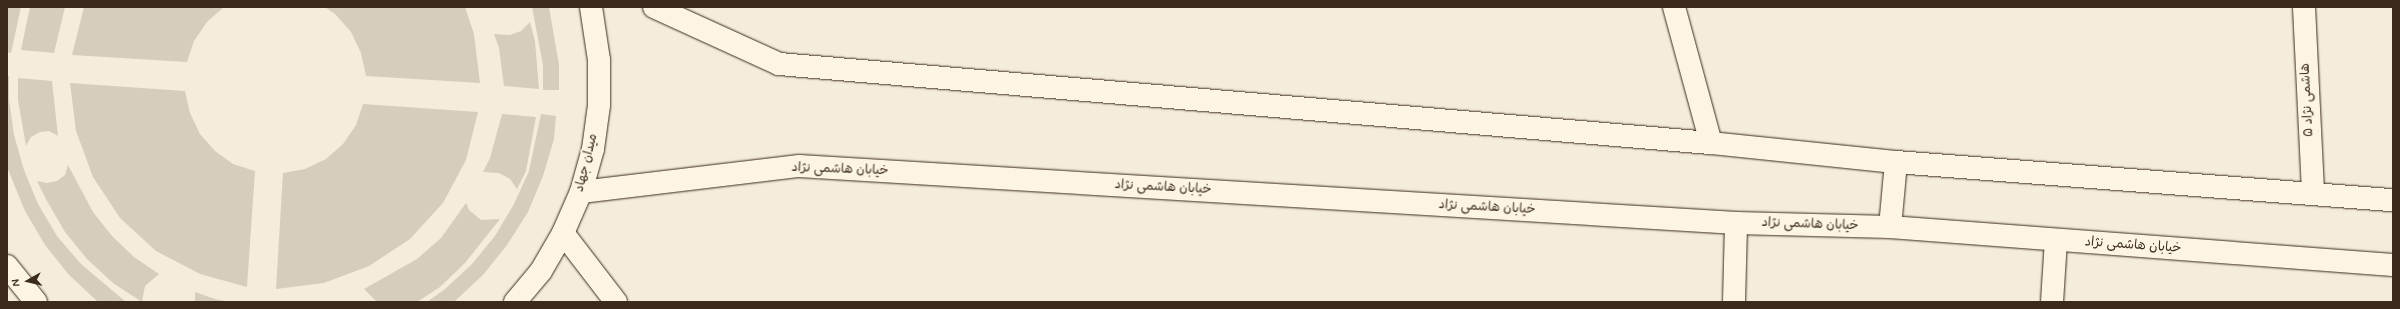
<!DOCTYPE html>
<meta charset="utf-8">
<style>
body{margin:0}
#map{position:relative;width:2400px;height:309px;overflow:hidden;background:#f4eddd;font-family:Mynerve,"Playpen Sans Arabic",sans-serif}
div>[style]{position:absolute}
.green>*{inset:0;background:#d6cdbd}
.roads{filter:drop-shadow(0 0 1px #3b2a1e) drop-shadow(0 0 1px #3b2a1e)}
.street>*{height:22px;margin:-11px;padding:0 11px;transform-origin:11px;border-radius:11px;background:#fcf5e5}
.secondary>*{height:22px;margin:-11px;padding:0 11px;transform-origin:11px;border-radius:11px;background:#fcf5e5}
.primary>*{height:22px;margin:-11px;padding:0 11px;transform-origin:11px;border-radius:11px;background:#fcf5e5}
span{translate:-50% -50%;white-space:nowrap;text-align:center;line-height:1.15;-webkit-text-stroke:4px #fcf5e5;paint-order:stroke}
.street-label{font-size:13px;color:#3b2a1e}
.frame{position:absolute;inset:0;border:8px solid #3b2a1e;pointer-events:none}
.north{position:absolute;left:8px;top:261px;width:40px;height:40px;-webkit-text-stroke:3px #fcf5e5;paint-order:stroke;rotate:262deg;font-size:11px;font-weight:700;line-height:16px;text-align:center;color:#3b2a1e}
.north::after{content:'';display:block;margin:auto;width:14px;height:18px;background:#3b2a1e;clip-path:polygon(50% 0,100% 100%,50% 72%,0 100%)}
</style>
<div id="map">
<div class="green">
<i style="clip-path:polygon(7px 7px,21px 7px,11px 53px,7px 52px)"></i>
<i style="clip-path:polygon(30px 7px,65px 7px,54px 53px,21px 50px)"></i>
<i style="clip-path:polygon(84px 7px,224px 7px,207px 22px,194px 41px,187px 62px,72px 55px)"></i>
<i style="clip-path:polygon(325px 7px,465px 7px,474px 34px,480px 83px,366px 76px,361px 53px,351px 32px,336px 15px)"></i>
<i style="clip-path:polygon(532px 7px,549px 7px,559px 65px,559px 90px,543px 90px,543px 65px)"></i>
<i style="clip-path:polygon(530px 22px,535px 41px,539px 89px,504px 86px,499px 48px,494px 34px,510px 35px,521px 31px)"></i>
<i style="clip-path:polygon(7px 76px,9px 76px,9px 99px,14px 135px,24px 170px,38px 204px,57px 236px,81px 264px,126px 302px,97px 301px,69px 275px,45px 245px,25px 211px,7px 167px)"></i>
<i style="clip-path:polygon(18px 78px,52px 81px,58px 136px,49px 131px,40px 132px,31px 137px,26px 146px,18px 100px)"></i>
<i style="clip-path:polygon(70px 83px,185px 91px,190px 113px,200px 134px,215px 151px,233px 164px,255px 171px,247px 287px,200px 274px,156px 251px,120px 218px,93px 177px,76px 131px)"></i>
<i style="clip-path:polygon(363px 104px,478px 112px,466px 160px,443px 203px,410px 239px,369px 266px,324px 283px,276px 289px,283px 173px,305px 169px,326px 159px,343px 144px,356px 125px)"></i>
<i style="clip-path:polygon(502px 114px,536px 117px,526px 171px,517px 189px,510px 179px,499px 173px,483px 172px,490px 158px)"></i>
<i style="clip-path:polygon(541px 114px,556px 116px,554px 139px,543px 176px,528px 212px,507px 245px,483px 275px,455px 301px,427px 302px,445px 289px,472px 264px,495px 236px,514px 204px,529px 171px)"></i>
<i style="clip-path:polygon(68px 165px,93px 212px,112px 236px,134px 257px,159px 274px,145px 286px,142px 302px,113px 283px,87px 259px,65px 232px,47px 201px,37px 181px,47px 183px,57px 181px,65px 175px)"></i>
<i style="clip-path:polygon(466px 203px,469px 210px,481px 220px,500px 219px,465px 263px,440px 287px,417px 302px,377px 302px,364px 289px,417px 259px,441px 238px)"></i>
<i style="clip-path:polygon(195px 292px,215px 299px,230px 302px,195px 302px)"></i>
</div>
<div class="roads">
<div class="street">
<i style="left:1674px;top:7px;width:141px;rotate:74.8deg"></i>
<i style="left:2304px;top:7px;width:187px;rotate:87.2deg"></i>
<i style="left:1734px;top:302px;width:79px;rotate:-88.5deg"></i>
<i style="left:2052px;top:302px;width:62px;rotate:-86.3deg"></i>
</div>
<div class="secondary">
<i style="left:654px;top:7px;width:137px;rotate:24.5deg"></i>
<i style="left:779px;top:64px;width:935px;rotate:4.85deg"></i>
<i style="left:1711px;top:143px;width:186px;rotate:5.9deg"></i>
<i style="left:1896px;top:162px;width:498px;rotate:4.4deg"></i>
<i style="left:581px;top:192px;width:220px;rotate:-6.8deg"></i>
<i style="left:799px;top:166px;width:939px;rotate:3.48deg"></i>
<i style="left:1736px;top:223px;width:154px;rotate:1.5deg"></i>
<i style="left:1890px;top:227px;width:504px;rotate:4.32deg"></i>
<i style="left:1890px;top:227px;width:65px;rotate:-84.7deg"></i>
</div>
<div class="primary">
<i style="left:563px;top:233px;width:87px;rotate:52.5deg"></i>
<i style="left:7px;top:266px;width:46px;rotate:51.1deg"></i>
<i style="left:515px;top:302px;width:40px;rotate:-50deg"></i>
<i style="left:541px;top:271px;width:44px;rotate:-59.9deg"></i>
<i style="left:563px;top:233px;width:45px;rotate:-66.3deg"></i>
<i style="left:581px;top:192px;width:45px;rotate:-74.4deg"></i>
<i style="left:593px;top:149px;width:44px;rotate:-82.2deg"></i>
<i style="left:599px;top:105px;width:45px;rotate:-90deg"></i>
<i style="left:599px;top:60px;width:54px;rotate:-98.6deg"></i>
</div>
</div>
<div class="street-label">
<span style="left:2308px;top:100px;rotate:-93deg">هاشمی نژاد ۵</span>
<span style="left:587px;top:163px;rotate:-76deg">میدان جهاد</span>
<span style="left:840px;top:170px;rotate:2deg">خیابان هاشمی نژاد</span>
<span style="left:1163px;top:188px;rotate:3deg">خیابان هاشمی نژاد</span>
<span style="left:1487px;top:208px;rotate:3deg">خیابان هاشمی نژاد</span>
<span style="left:1810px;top:225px;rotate:2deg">خیابان هاشمی نژاد</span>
<span style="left:2133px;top:246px;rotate:4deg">خیابان هاشمی نژاد</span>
</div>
<div class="frame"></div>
<div class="north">N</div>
</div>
